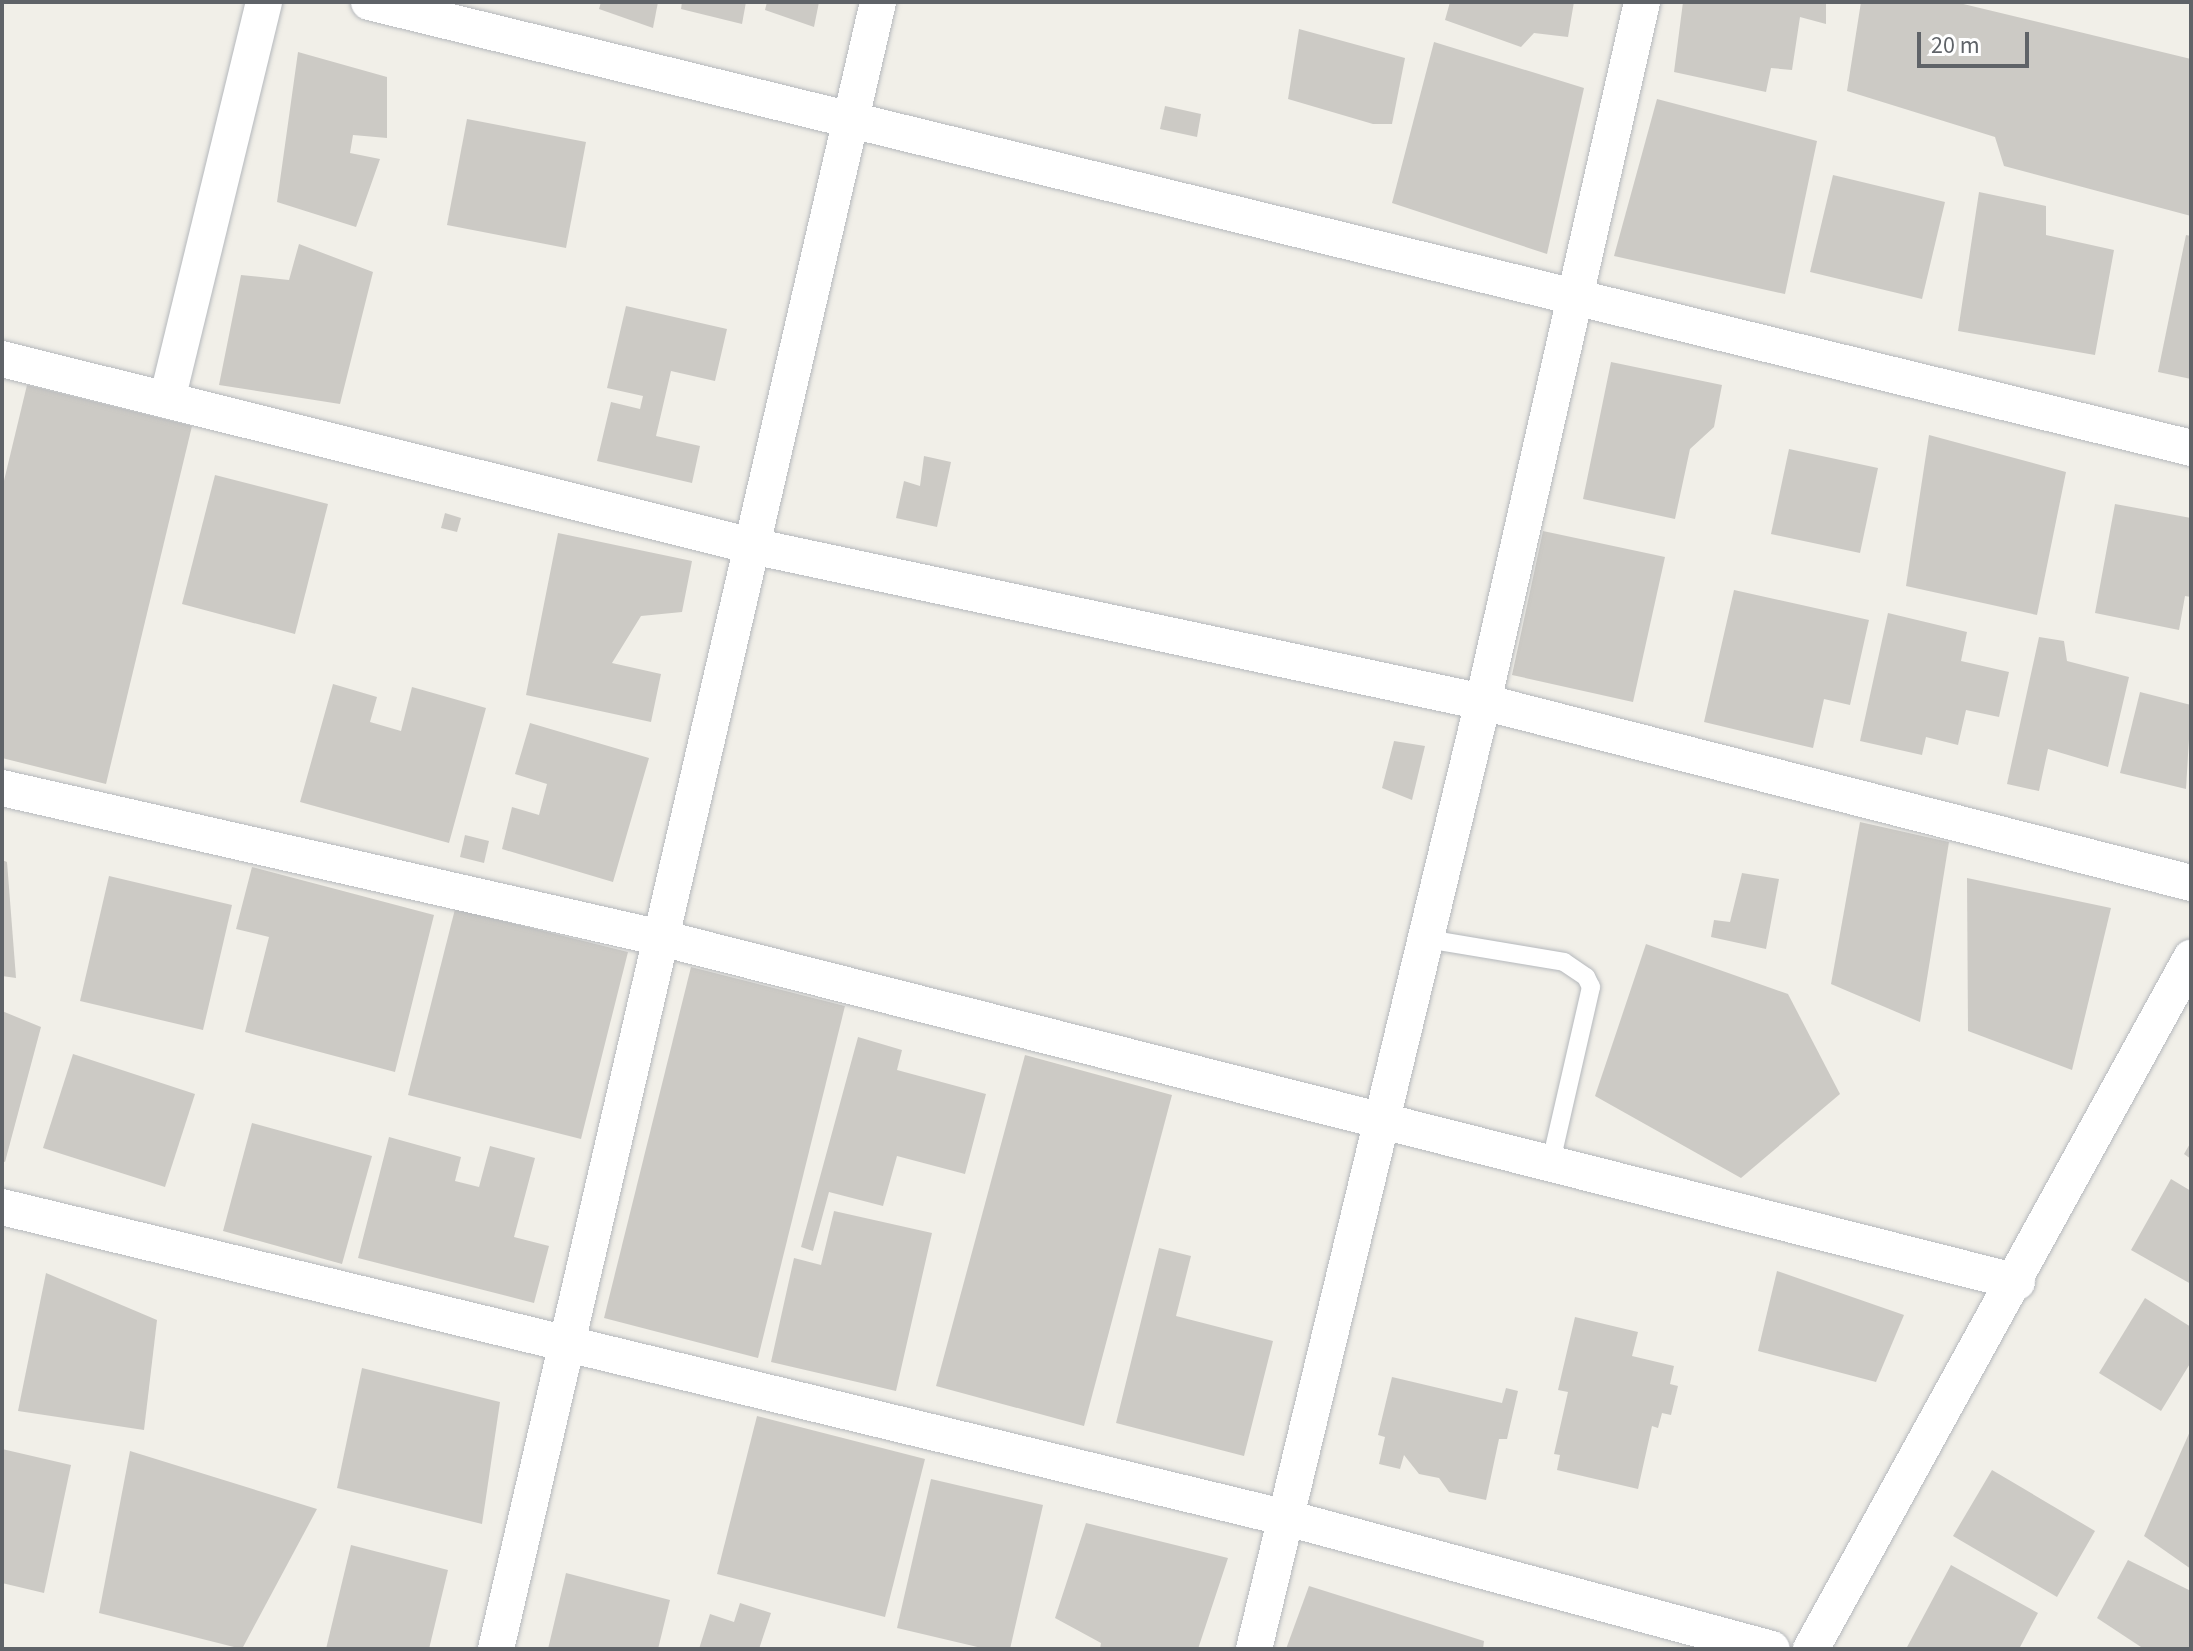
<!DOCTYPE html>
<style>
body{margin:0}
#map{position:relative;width:2193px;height:1651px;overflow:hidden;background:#f1efe8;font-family:"Source Sans 3",sans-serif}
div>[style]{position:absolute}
.building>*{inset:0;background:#cccac5}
.roads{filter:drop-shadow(0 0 2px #b5b8bc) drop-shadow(0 0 2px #b5b8bc)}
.lane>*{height:18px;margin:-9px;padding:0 9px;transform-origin:9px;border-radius:9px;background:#fff}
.street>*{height:36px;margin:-18px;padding:0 18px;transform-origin:18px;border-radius:18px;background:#fff}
span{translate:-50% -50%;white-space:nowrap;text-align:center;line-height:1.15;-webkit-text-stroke:8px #fff;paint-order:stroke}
.frame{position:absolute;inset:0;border:4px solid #5f6368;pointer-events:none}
.scale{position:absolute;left:1917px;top:32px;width:112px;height:36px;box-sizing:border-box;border:4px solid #5f6368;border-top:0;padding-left:10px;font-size:24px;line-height:28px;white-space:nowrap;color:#5f6368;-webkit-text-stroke:6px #fff;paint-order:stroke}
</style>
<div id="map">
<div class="building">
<i style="clip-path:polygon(601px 2px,658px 2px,653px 28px,599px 9px)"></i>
<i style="clip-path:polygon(682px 2px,746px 2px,742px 24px,681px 9px)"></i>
<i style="clip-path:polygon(767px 2px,819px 2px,814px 27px,765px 10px)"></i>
<i style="clip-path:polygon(1450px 2px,1574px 2px,1568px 37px,1534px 33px,1521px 47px,1445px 20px)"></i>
<i style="clip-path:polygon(1683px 2px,1826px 2px,1826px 24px,1800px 17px,1792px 70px,1771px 68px,1766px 92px,1674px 72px)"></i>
<i style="clip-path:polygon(1861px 2px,1955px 2px,2191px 59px,2191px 216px,2004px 166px,1995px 137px,1847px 91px)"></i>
<i style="clip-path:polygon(1299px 29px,1405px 58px,1392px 124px,1373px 124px,1288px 99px)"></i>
<i style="clip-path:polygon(1434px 42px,1584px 88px,1547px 254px,1392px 203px)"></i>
<i style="clip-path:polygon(298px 52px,387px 77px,387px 138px,353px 135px,350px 153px,380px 159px,356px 227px,277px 202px)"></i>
<i style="clip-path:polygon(1657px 99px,1817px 141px,1785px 294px,1614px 256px)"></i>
<i style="clip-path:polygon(1165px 106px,1201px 114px,1197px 137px,1160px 129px)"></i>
<i style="clip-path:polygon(467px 119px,586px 142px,566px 248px,447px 225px)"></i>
<i style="clip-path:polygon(1833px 175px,1945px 202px,1922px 299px,1810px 272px)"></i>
<i style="clip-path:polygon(1979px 192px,2046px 206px,2046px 235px,2114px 250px,2095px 355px,1958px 331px)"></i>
<i style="clip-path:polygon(2186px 235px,2191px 236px,2191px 379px,2158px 372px)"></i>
<i style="clip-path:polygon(299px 244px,373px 272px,340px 404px,219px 385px,241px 275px,289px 280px)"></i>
<i style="clip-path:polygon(626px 306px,727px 329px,715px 381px,671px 371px,656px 436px,700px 446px,692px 483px,597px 461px,611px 402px,640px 409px,643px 396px,607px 388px)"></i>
<i style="clip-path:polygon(1611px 362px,1722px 385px,1714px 427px,1690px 449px,1675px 519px,1583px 499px)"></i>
<i style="clip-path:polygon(27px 385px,192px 426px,106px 784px,2px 758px,2px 489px)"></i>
<i style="clip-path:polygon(1929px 435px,2066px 472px,2037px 615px,1906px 586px)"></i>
<i style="clip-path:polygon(1789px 449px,1878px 468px,1860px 553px,1771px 534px)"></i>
<i style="clip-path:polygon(924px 456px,951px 462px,937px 527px,896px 518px,904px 481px,920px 486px)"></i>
<i style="clip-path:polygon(215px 475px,328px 504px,295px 634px,182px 604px)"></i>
<i style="clip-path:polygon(2115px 504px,2191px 518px,2191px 597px,2185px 596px,2179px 630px,2095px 613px)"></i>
<i style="clip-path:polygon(445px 513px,461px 518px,457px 532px,441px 528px)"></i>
<i style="clip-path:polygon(1543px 531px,1665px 557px,1633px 702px,1512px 675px)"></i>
<i style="clip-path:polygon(558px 533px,692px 561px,682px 612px,641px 616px,612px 663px,661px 674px,651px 722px,526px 695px)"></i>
<i style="clip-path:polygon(1734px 590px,1869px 620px,1850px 705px,1824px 699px,1813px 748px,1704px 722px)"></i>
<i style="clip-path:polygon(1888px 613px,1967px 632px,1961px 661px,2009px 672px,1999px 717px,1966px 710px,1958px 745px,1926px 737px,1922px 755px,1860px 741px)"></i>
<i style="clip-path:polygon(2039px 637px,2064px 641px,2067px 661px,2129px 677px,2108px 767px,2048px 749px,2039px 791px,2007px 784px)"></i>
<i style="clip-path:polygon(333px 684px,377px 697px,370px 722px,401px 731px,412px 687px,486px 708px,449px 843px,300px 802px)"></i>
<i style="clip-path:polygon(2140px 692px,2191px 705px,2186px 789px,2120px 773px)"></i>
<i style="clip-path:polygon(530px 723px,649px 758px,613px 882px,502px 849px,512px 807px,539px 815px,547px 784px,515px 774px)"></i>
<i style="clip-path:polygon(1394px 741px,1425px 746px,1412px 800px,1382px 788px)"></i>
<i style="clip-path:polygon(1860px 822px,1949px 842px,1920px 1022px,1831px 984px)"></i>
<i style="clip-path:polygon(465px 835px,489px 841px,484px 863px,460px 857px)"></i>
<i style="clip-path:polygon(2px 860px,7px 862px,16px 978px,2px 976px)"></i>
<i style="clip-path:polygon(252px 867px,434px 915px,395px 1072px,245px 1032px,269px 937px,236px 929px)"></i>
<i style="clip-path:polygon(1742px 873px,1779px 879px,1766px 949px,1711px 937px,1714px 920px,1730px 922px)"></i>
<i style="clip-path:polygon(109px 876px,232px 905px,203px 1030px,80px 1001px)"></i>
<i style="clip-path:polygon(1967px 878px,2111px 908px,2072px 1070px,1968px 1031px)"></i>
<i style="clip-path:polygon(455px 909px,628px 952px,581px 1139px,408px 1095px)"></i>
<i style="clip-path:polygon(1646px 944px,1788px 994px,1840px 1094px,1741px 1178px,1595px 1096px)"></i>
<i style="clip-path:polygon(691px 967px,845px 1006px,758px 1358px,604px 1318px)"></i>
<i style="clip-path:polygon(2px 1011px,41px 1027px,5px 1162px,2px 1161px)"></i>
<i style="clip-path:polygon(858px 1037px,902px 1050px,897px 1070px,986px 1094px,965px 1174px,897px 1156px,883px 1206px,829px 1192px,813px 1251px,801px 1247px)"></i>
<i style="clip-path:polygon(73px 1054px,195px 1094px,165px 1187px,43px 1148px)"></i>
<i style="clip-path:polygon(1025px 1055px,1172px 1095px,1084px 1426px,936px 1386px)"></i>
<i style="clip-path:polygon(252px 1123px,372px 1156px,342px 1264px,223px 1231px)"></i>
<i style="clip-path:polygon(389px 1137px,461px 1157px,455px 1181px,479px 1187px,490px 1146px,535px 1158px,514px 1237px,549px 1246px,534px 1303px,358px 1258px)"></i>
<i style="clip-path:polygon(2191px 1142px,2191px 1159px,2184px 1154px)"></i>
<i style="clip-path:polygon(2171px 1179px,2191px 1191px,2191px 1284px,2131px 1250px)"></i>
<i style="clip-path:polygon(834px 1211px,932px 1233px,896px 1391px,771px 1362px,794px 1258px,821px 1265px)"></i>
<i style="clip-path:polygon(1159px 1248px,1191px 1256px,1176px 1316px,1273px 1341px,1244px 1456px,1116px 1423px)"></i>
<i style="clip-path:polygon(1777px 1271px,1904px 1315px,1876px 1382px,1758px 1351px)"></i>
<i style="clip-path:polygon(46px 1273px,157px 1320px,144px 1430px,18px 1411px)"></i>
<i style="clip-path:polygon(2145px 1298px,2191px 1327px,2191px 1362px,2161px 1411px,2099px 1373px)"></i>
<i style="clip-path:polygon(1575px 1317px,1638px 1332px,1632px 1356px,1674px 1366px,1670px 1384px,1678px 1386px,1671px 1415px,1662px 1413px,1658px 1428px,1652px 1426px,1638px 1489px,1557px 1470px,1560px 1455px,1554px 1454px,1568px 1392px,1558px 1390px)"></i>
<i style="clip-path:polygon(362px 1368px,500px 1402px,482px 1524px,337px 1488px)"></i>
<i style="clip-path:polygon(1392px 1377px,1502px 1403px,1506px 1388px,1518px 1391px,1507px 1439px,1499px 1439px,1486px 1500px,1449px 1492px,1439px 1478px,1419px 1474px,1404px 1455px,1400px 1469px,1379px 1464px,1385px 1437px,1378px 1435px)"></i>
<i style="clip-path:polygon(757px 1416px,925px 1459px,885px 1617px,717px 1574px)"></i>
<i style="clip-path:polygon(2191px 1429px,2191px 1569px,2144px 1536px)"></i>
<i style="clip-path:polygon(2px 1449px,71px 1465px,44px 1593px,2px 1583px)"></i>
<i style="clip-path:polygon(130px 1451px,317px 1509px,242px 1649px,99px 1613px)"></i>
<i style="clip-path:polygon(1992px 1470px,2095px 1531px,2057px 1597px,1953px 1536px)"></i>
<i style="clip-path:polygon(931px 1479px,1043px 1505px,1010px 1649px,986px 1649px,897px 1628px)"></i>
<i style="clip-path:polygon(1086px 1523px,1228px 1558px,1198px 1649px,1100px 1649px,1101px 1643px,1055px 1618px)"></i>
<i style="clip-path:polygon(351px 1545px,448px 1570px,429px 1649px,326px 1649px)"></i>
<i style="clip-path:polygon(2128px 1560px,2191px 1591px,2191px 1649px,2144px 1649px,2097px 1618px)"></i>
<i style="clip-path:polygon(1951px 1565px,2038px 1613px,2019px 1649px,1906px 1649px)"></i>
<i style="clip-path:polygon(566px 1573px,670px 1600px,658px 1649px,548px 1649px)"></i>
<i style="clip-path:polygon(1309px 1586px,1484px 1641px,1483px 1649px,1286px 1649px)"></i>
<i style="clip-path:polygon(740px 1603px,771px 1613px,759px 1649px,699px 1649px,710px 1614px,734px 1622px)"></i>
</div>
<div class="roads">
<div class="lane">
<i style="left:1427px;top:939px;width:139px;rotate:9.5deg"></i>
<i style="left:1564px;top:962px;width:27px;rotate:34deg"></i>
<i style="left:1586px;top:977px;width:11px;rotate:63deg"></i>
<i style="left:1591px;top:987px;width:184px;rotate:102.9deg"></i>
</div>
<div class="street">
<i style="left:369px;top:2px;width:1876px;rotate:13.75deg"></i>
<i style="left:2px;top:359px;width:773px;rotate:14deg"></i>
<i style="left:752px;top:546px;width:747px;rotate:12.05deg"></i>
<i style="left:1483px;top:702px;width:731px;rotate:14.34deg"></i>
<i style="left:167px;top:400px;width:410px;rotate:-76.3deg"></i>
<i style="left:2px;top:788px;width:676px;rotate:12.82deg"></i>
<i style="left:661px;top:938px;width:1399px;rotate:14.23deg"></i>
<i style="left:2px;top:1207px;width:1322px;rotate:13.61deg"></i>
<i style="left:1287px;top:1518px;width:502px;rotate:15.12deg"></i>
<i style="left:496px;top:1649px;width:1691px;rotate:-76.94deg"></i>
<i style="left:1254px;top:1649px;width:974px;rotate:-76.41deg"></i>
<i style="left:1483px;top:702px;width:718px;rotate:-77.2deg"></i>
<i style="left:1811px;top:1649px;width:789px;rotate:-61.19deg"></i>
</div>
</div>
<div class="frame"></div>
<div class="scale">20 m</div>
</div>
